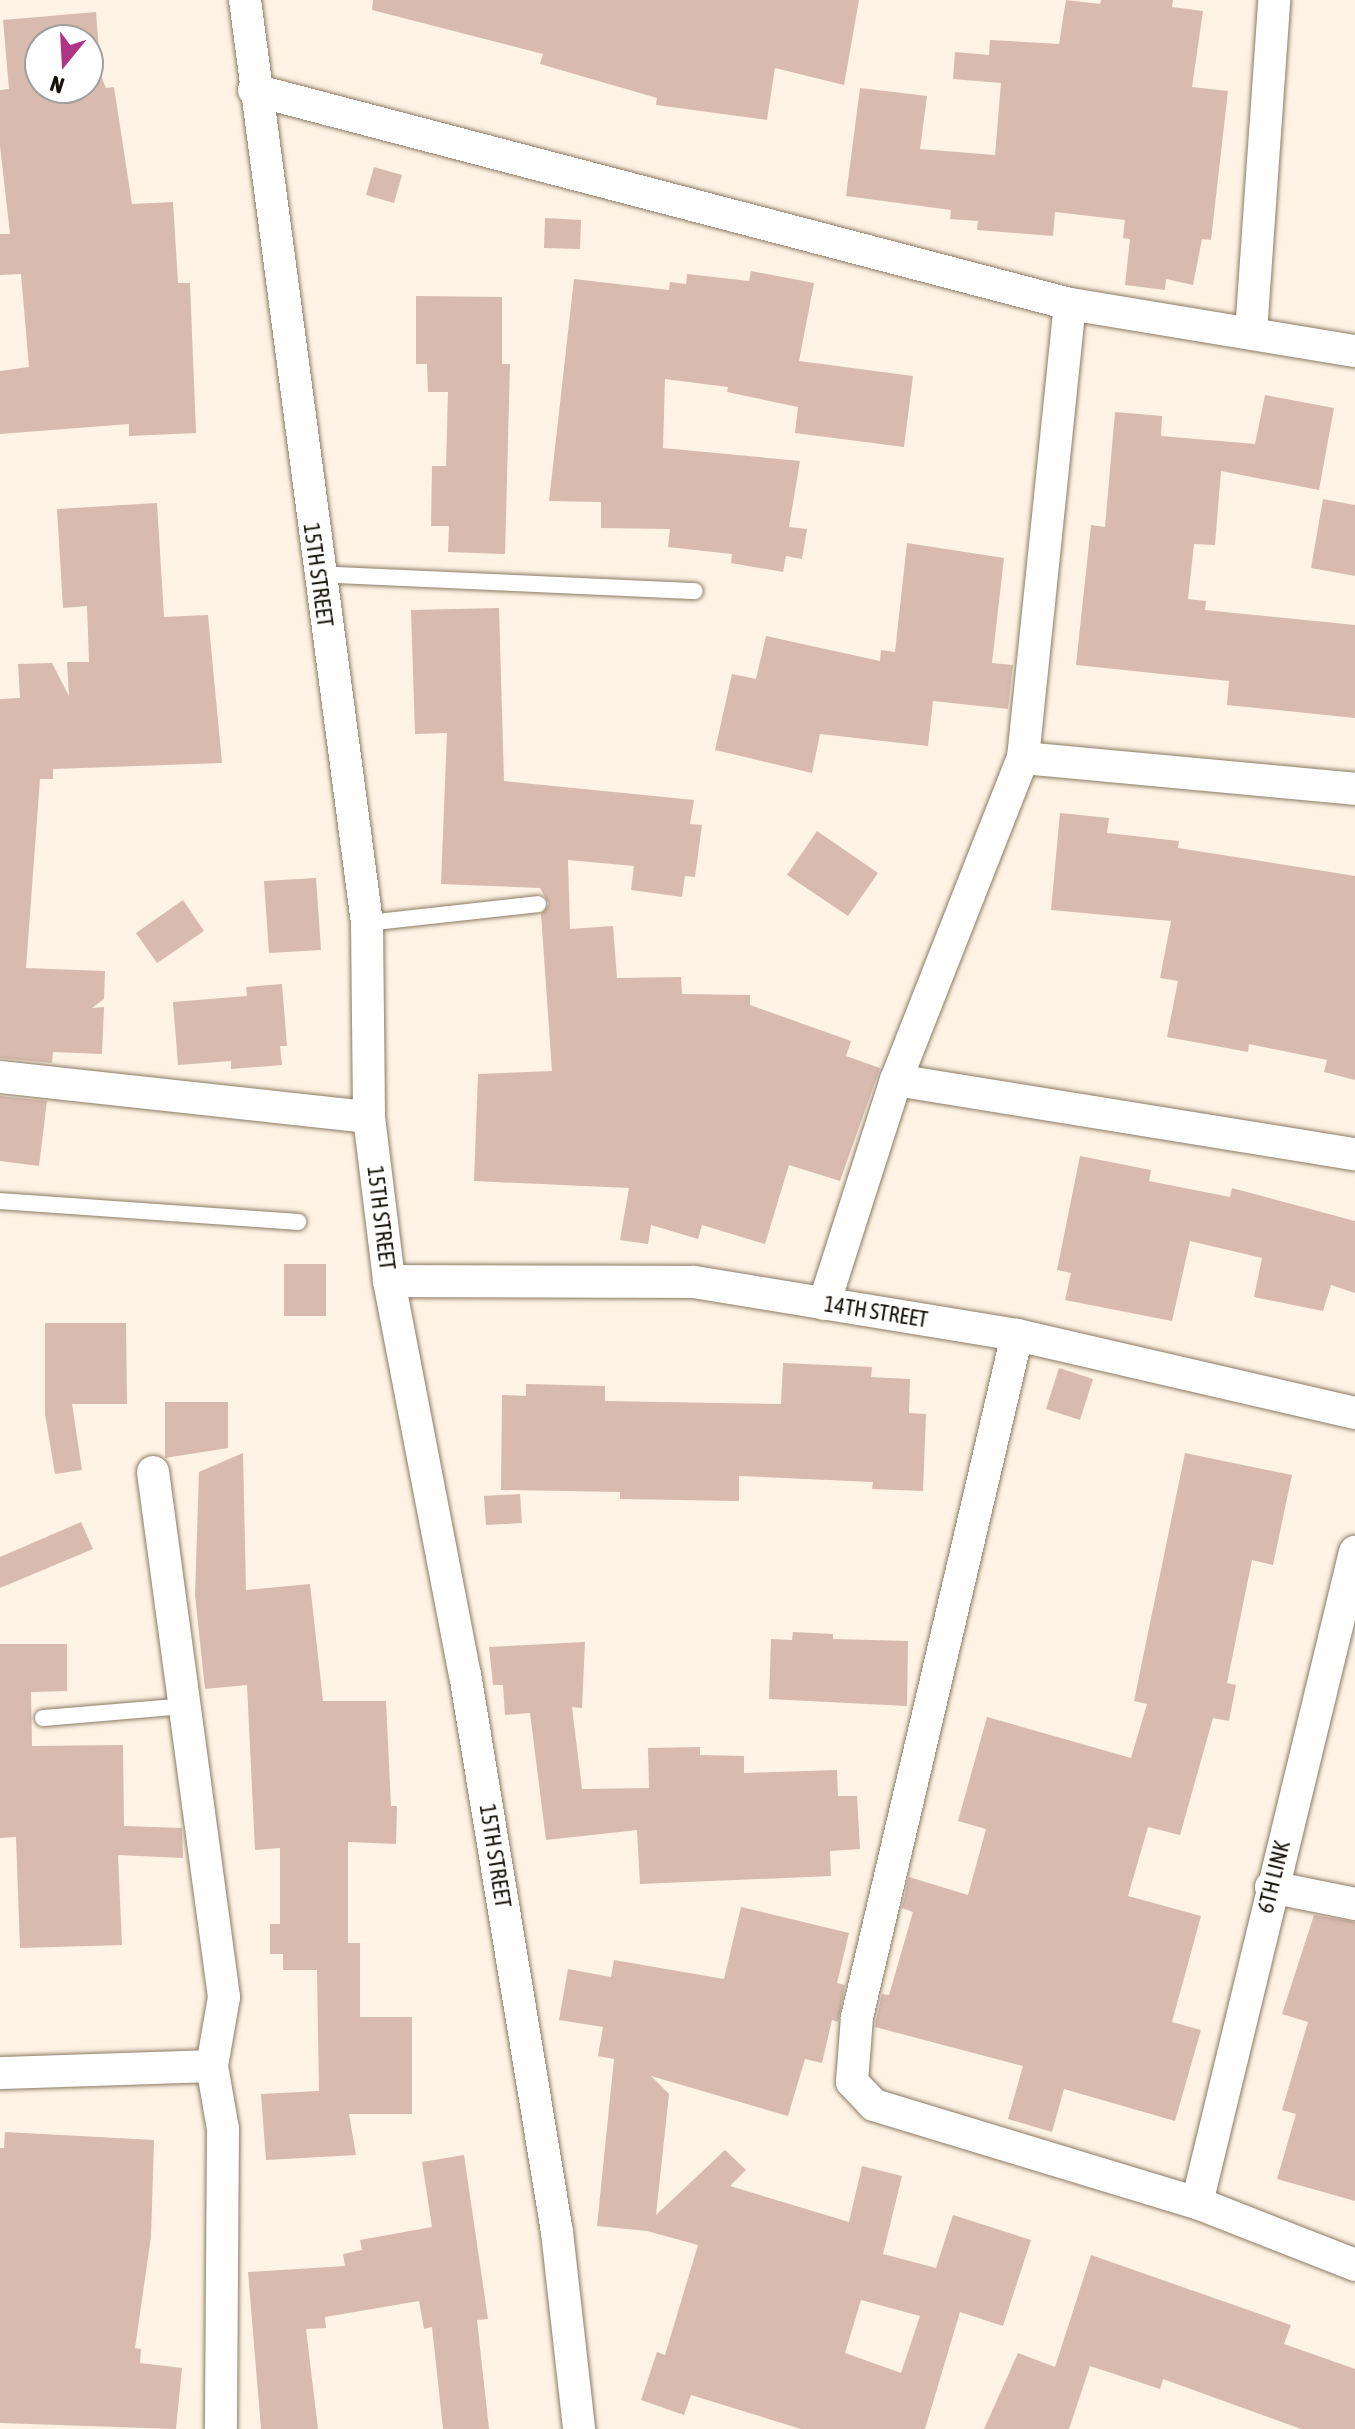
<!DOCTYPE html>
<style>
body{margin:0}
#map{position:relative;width:1355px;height:2429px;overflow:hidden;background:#fef3e4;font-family:"Asap Condensed",sans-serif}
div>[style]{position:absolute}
.building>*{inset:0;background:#d8bbae}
.roads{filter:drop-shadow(0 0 2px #8b7b65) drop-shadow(0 0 2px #8b7b65)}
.lane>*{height:16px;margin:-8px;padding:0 8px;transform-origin:8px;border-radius:8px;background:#fff}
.street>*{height:32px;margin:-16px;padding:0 16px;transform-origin:16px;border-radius:16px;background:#fff}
span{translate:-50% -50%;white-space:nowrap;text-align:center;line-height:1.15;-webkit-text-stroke:7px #fff;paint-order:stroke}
.street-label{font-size:22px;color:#140f07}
.north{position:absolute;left:24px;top:24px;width:80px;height:80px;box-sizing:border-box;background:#fff;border:2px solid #a19f9c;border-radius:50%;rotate:198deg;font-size:22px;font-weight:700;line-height:32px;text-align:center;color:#140f07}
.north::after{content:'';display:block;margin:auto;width:28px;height:36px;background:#b03485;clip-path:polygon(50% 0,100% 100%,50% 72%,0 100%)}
</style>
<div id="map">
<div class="building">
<i style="clip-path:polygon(373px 0,859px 0,844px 85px,775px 68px,767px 120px,656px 105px,657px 98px,540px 64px,543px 54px,372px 10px)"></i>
<i style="clip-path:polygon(1066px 0,1100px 4px,1101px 0,1173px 0,1172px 7px,1203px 11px,1192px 87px,1228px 91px,1211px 240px,1202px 239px,1193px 285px,1166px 279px,1165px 290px,1125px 285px,1130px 239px,1123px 238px,1125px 220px,1055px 212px,1053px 236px,977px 230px,978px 221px,950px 219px,951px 210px,846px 196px,860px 88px,927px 96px,920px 149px,995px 155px,1001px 83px,953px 79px,955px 52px,989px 55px,990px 40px,1059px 44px)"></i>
<i style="clip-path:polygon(evenodd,96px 12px,101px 76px,106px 88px,114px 87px,132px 204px,173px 202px,178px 283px,190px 283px,196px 433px,129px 436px,129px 424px,0 434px,0 371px,29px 367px,21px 274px,0 275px,0 234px,10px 234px,0 146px,0 90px,9px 89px,3px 20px,96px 12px,40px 40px,88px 40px,88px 88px,40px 88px,40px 40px)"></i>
<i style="clip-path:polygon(374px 167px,402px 175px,394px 203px,366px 195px)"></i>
<i style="clip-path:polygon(545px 218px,581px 220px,580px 249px,544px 248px)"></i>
<i style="clip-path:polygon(751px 271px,814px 283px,799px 361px,913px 376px,904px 447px,795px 433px,798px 407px,727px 392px,728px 387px,665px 379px,663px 448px,800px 461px,789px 527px,807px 529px,802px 559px,786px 556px,783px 572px,731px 563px,732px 554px,668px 547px,670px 529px,601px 528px,601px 502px,549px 501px,574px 279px,669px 290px,670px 282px,686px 284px,687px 274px,749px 281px)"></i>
<i style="clip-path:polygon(416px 296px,502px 297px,502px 364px,510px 364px,505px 554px,448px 552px,449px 526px,431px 526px,432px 466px,446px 466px,448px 392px,428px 392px,427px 364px,416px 364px)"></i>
<i style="clip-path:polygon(1265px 395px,1334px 408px,1319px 490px,1221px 471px,1215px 545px,1194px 544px,1188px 599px,1206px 601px,1205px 610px,1355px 625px,1355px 718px,1227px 705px,1229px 681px,1076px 665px,1091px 525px,1105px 527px,1115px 412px,1162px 416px,1161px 436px,1255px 444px)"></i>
<i style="clip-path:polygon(1323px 499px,1355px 505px,1355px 576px,1311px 568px)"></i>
<i style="clip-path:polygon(157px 503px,164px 617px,208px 615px,222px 763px,53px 769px,53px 779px,40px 779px,26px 968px,105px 971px,104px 999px,92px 1008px,104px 1007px,102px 1054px,53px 1052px,52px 1063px,0 1058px,0 699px,20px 698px,18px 664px,52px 663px,69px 696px,67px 662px,89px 662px,87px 606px,63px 608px,57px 509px)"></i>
<i style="clip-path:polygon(907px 543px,1004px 558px,992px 663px,1013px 665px,1008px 709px,933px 701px,928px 746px,820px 734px,812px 773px,715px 750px,732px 674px,756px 679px,766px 636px,880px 661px,881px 650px,895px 652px)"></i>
<i style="clip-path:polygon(499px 608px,504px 781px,694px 800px,690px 824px,702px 825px,695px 877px,685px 876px,682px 897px,631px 890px,634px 866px,568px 860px,570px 929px,613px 926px,617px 978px,681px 977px,682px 994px,750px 995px,750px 1005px,851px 1041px,846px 1056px,880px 1068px,840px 1181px,789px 1165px,765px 1244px,702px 1225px,698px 1239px,651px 1225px,648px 1244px,620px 1240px,629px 1188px,474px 1181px,478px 1074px,552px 1071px,541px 914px,549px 904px,540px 888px,441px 884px,447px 733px,415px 734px,411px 610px)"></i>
<i style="clip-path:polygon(1060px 813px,1109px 818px,1107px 833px,1179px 841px,1178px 848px,1355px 876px,1355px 1080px,1324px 1072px,1327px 1060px,1249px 1044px,1248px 1052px,1167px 1037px,1178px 981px,1160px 978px,1171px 921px,1051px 910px)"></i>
<i style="clip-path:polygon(817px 831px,878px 873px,848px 916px,787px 875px)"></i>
<i style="clip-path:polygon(316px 878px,321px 950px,269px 953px,264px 881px)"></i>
<i style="clip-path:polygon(183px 900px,204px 931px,157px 963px,136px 933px)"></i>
<i style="clip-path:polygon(282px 984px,287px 1046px,280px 1046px,282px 1065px,231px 1069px,231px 1061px,178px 1065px,173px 1002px,247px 996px,246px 987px)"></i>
<i style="clip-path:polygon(0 1096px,47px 1101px,39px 1166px,0 1161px)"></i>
<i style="clip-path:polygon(1080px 1156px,1151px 1170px,1149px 1181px,1230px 1197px,1232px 1188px,1355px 1221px,1355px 1293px,1331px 1285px,1323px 1311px,1254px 1297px,1262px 1258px,1190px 1241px,1172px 1321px,1065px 1300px,1071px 1273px,1057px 1270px)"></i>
<i style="clip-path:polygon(284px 1264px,326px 1264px,326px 1316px,284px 1316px)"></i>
<i style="clip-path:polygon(45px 1323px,126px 1323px,127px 1404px,72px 1404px,82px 1470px,55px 1474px,45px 1414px)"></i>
<i style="clip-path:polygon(783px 1363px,872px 1367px,871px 1377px,910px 1379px,909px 1413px,926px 1414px,923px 1491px,872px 1489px,873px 1482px,739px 1476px,739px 1501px,620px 1499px,620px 1492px,501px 1490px,502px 1395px,526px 1396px,526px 1384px,605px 1386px,605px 1401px,781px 1404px)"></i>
<i style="clip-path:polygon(1059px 1368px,1093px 1379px,1080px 1420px,1046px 1409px)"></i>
<i style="clip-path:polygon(165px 1402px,228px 1402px,228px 1448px,165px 1458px)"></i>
<i style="clip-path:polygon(243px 1453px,246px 1590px,310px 1584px,323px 1701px,386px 1701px,391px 1806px,397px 1806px,396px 1844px,348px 1842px,348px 1943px,360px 1943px,360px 2017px,412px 2017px,412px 2114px,349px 2114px,356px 2155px,266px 2160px,261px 2094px,319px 2091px,317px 1970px,283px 1970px,283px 1954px,270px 1954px,270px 1924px,280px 1924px,280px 1848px,255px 1850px,247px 1685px,205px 1689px,195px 1595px,199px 1472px)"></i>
<i style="clip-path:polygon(1185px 1453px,1292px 1475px,1273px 1565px,1252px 1560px,1227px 1683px,1236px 1685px,1229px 1721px,1213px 1718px,1180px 1835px,1148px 1827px,1128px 1896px,1201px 1916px,1172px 2022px,1201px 2030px,1175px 2121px,1064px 2089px,1052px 2132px,1008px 2119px,1023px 2066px,875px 2027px,876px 2020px,882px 1994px,889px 1995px,913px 1912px,902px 1908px,909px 1877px,968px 1895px,986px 1829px,958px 1821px,987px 1717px,1131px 1758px,1147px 1704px,1134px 1701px)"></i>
<i style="clip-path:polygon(520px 1494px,522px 1523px,486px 1525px,484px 1496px)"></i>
<i style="clip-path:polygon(81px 1522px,93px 1549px,0 1588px,0 1557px)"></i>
<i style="clip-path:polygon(793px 1632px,833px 1634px,833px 1639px,908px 1641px,907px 1706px,769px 1699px,771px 1639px,792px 1640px)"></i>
<i style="clip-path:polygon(585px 1642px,582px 1708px,572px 1707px,582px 1789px,649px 1788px,648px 1748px,700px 1747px,700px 1755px,744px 1756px,744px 1773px,837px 1770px,838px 1796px,857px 1796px,860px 1849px,830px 1851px,831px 1876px,640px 1884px,637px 1830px,546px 1840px,530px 1713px,505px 1715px,503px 1685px,493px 1685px,489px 1647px)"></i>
<i style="clip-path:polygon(0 1644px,67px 1644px,67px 1691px,31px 1692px,32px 1746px,123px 1745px,124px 1826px,182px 1828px,183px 1858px,118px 1855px,122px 1945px,20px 1948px,16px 1837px,0 1838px)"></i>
<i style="clip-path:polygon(evenodd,741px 1907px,849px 1933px,837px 1983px,845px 1985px,838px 2022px,832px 2020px,822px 2063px,805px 2059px,788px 2116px,651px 2076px,669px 2094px,656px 2215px,725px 2150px,746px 2170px,730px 2186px,849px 2222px,862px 2166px,902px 2176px,883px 2254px,936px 2268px,953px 2215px,1031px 2240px,1003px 2326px,960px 2312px,925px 2429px,801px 2429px,691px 2395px,684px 2415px,641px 2400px,657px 2352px,665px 2355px,698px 2245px,647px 2231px,597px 2226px,614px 2059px,598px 2056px,603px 2027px,559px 2020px,568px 1969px,611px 1977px,614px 1960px,724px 1979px,741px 1907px,861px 2300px,920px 2316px,901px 2373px,845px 2353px,861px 2300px)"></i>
<i style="clip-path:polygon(1314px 1915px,1355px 1922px,1355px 2201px,1277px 2179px,1296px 2114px,1282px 2110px,1308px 2022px,1282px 2014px)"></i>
<i style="clip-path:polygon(5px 2132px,154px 2140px,151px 2237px,135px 2348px,141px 2349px,140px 2363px,182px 2368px,176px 2429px,0 2423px,0 2148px,4px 2148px)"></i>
<i style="clip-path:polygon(464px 2155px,488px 2319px,477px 2320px,489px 2429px,443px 2429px,432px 2327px,424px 2329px,419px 2301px,325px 2317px,326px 2328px,306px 2329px,318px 2429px,261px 2429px,248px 2272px,345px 2266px,343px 2254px,362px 2250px,360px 2240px,432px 2227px,422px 2162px)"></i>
<i style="clip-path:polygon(1091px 2255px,1291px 2325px,1284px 2344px,1355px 2369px,1355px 2429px,1301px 2429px,1163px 2379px,1160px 2389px,1090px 2366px,1069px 2429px,984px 2429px,1018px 2353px,1055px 2367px)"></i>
</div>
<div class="roads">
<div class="lane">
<i style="left:317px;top:574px;width:378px;rotate:2.6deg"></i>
<i style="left:367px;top:923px;width:172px;rotate:-6.3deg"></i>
<i style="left:0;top:1201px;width:299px;rotate:4deg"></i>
<i style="left:43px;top:1718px;width:143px;rotate:-4.8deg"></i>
</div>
<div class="street">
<i style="left:245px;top:0;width:931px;rotate:82.47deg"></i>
<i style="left:367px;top:923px;width:194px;rotate:89.4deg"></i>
<i style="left:369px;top:1117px;width:165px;rotate:83deg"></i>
<i style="left:389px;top:1281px;width:400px;rotate:79.1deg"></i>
<i style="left:465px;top:1674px;width:566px;rotate:80.64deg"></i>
<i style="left:557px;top:2232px;width:198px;rotate:83.6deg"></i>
<i style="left:254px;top:90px;width:844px;rotate:14.7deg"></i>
<i style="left:1070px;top:304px;width:289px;rotate:9.4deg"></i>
<i style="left:1251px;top:333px;width:334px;rotate:-86deg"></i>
<i style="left:1023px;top:758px;width:333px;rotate:5.3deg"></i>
<i style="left:0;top:1077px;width:371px;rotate:6.2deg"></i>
<i style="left:896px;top:1080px;width:465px;rotate:9.2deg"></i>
<i style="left:389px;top:1281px;width:305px;rotate:0.2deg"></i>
<i style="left:694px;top:1282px;width:327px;rotate:9.3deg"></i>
<i style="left:1017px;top:1335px;width:347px;rotate:13deg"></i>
<i style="left:824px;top:1304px;width:235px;rotate:-72.2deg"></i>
<i style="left:896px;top:1080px;width:346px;rotate:-68.5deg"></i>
<i style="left:1023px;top:758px;width:456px;rotate:-84.1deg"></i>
<i style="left:1017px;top:1335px;width:701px;rotate:103.2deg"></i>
<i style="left:857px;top:2017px;width:65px;rotate:94.4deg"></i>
<i style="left:852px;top:2082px;width:32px;rotate:46deg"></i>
<i style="left:874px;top:2105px;width:338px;rotate:16.9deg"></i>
<i style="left:1197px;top:2203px;width:170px;rotate:21.4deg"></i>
<i style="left:153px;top:1472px;width:530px;rotate:82.3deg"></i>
<i style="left:224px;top:1997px;width:70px;rotate:99.9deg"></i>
<i style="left:1271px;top:1887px;width:86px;rotate:11.4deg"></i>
<i style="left:0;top:2073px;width:212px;rotate:-1.9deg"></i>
<i style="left:212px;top:2066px;width:64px;rotate:80.1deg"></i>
<i style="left:223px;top:2129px;width:300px;rotate:90.4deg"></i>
<i style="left:1197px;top:2203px;width:670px;rotate:-76.36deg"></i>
</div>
</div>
<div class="street-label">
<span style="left:318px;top:575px;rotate:82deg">15TH STREET</span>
<span style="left:381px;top:1218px;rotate:83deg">15TH STREET</span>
<span style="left:876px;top:1312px;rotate:9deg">14TH STREET</span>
<span style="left:495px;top:1856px;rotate:81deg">15TH STREET</span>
<span style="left:1274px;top:1877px;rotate:-76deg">6TH LINK</span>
</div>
<div class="north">N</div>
</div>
